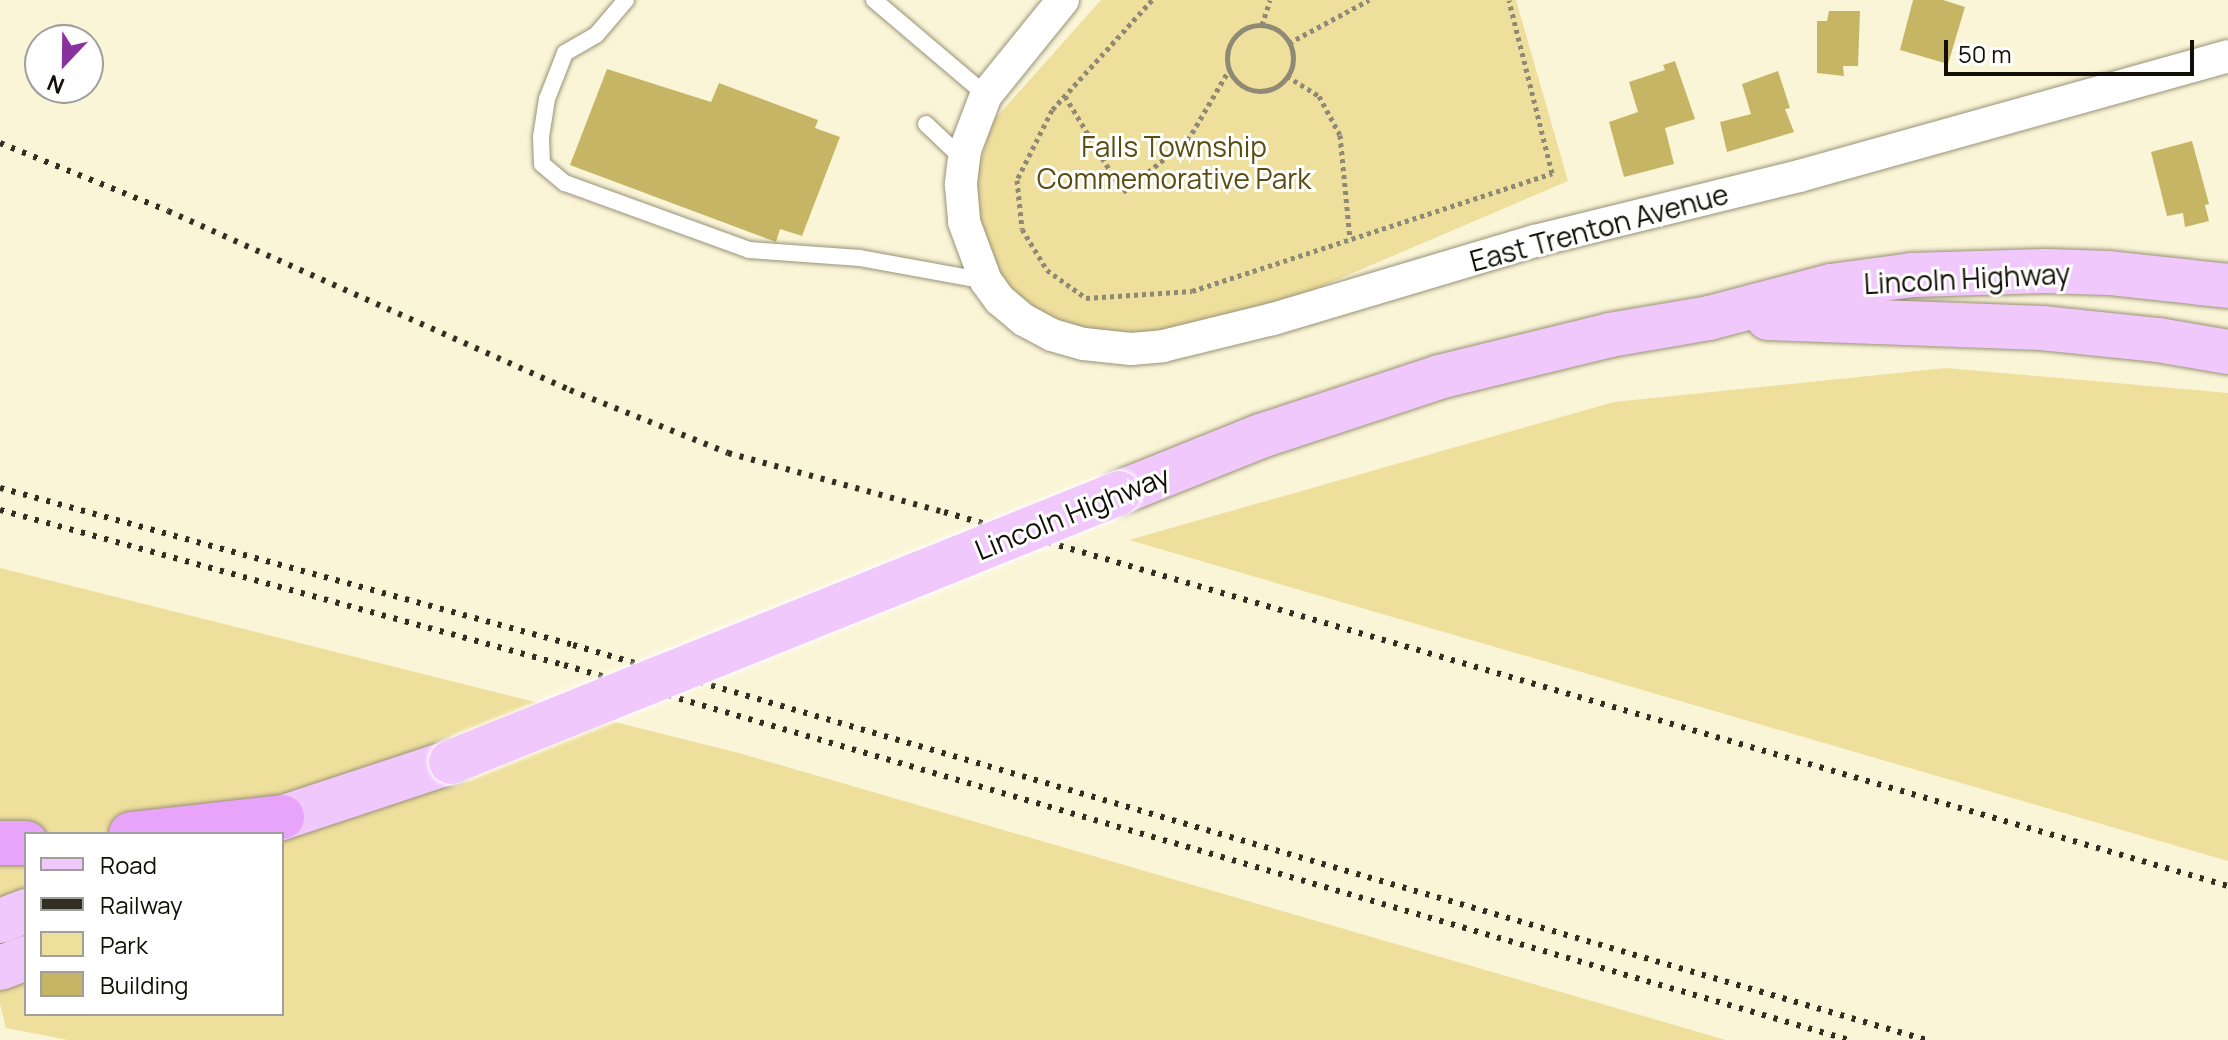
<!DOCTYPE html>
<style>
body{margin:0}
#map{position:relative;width:2228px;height:1040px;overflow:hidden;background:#fbf5d8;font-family:Manrope,sans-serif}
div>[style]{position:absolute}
.green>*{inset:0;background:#efdf9d}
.building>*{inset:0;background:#c7b566}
.path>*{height:5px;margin-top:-2.5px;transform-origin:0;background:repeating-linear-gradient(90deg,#8e8a75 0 4px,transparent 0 8px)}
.path>.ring{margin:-2.5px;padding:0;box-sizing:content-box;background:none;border:5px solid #8e8a75;border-radius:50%}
.roads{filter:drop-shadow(0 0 2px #989277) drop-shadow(0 0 2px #989277)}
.service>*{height:16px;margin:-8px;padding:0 8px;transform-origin:8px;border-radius:8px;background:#fff}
.minor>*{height:32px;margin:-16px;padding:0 16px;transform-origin:16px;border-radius:16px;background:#fff}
.primary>*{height:44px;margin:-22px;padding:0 22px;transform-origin:22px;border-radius:22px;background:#f1c8fc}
.motorway>*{height:44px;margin:-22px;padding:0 22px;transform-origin:22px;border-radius:22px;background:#e8a3fa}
.rail>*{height:6px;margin-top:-3px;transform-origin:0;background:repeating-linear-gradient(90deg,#312f22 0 4px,transparent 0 12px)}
.bridges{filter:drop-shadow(0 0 2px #fff) drop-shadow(0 0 2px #fff)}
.primary-bridge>*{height:44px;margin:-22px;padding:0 22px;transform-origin:22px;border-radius:22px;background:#f1c8fc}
span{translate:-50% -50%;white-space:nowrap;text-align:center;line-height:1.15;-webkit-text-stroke:6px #fff;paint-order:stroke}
.park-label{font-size:28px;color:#5a4d10}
.street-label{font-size:28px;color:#121006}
.legend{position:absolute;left:24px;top:832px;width:260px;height:184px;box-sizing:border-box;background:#fff;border:2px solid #a09f9b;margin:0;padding:10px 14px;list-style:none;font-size:24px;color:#121006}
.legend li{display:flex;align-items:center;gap:16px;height:40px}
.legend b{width:40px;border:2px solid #a09f9b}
.north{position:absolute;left:24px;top:24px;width:80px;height:80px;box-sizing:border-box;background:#fff;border:2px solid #a09f9b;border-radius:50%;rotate:202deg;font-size:22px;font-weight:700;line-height:32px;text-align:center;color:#121006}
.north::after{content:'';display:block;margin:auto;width:28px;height:36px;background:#89319e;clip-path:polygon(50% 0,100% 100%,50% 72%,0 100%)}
.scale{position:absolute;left:1944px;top:40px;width:250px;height:36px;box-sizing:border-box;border:4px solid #121006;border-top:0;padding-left:10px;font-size:24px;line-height:28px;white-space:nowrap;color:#121006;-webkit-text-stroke:6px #fff;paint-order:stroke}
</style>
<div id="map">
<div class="green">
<i style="clip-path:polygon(1101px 0,1516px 0,1568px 181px,1292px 299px,1139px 336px,1082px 334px,1028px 309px,995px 272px,976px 224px,978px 169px,993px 121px)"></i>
<i style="clip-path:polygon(1946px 368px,2228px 393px,2228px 861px,1129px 540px,1614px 402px)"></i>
<i style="clip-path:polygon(evenodd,0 568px,739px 753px,1726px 1040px,68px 1040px,6px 1028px,0 1004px,0 568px,26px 834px,282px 834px,282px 1014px,26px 1014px,26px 834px)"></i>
</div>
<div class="building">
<i style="clip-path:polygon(1913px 0,1943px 0,1965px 7px,1948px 64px,1900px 50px)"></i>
<i style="clip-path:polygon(1829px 11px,1860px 11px,1858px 66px,1843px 66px,1844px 76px,1817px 73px,1817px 21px,1827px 21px)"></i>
<i style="clip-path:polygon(1675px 61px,1695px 119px,1665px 128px,1674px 164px,1624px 177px,1609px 122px,1638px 112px,1629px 82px,1665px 70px,1663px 65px)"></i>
<i style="clip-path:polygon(607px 69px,711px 102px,719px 83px,818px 120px,815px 128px,840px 137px,802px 236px,780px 229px,776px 242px,570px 165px)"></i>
<i style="clip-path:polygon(1778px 71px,1790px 108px,1785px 109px,1794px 132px,1727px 152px,1720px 122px,1751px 114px,1742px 84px)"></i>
<i style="clip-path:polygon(2192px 141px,2209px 204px,2205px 205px,2209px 221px,2185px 227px,2183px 213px,2167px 216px,2151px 152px)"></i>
</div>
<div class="path">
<i style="left:1152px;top:0;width:149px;rotate:132.3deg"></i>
<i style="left:1052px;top:110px;width:78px;rotate:116.6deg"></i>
<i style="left:1017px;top:180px;width:49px;rotate:84.2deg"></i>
<i style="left:1022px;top:229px;width:48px;rotate:58.6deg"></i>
<i style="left:1047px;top:270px;width:48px;rotate:35.7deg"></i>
<i style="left:1086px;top:298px;width:106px;rotate:-3.8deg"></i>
<i style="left:1192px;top:291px;width:379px;rotate:-18.1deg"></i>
<i style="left:1552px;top:173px;width:178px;rotate:-104deg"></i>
<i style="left:1262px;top:25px;width:26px;rotate:-72deg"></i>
<i class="ring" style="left:1227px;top:25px;width:61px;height:61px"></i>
<i style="left:1289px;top:43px;width:91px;rotate:-28.3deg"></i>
<i style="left:1287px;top:76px;width:38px;rotate:32deg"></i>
<i style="left:1319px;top:96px;width:44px;rotate:61.7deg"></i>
<i style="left:1340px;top:135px;width:104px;rotate:84.5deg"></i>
<i style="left:1065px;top:96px;width:112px;rotate:58.9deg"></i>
<i style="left:1123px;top:192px;width:83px;rotate:-38.7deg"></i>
<i style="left:1188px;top:140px;width:81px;rotate:-59.6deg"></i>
</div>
<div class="roads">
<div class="service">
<i style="left:626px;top:0;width:46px;rotate:130.6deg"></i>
<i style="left:596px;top:35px;width:36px;rotate:150deg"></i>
<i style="left:565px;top:53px;width:49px;rotate:111.4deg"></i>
<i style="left:547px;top:99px;width:38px;rotate:99deg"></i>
<i style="left:541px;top:137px;width:27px;rotate:88deg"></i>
<i style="left:542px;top:164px;width:30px;rotate:40deg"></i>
<i style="left:565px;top:183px;width:196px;rotate:20deg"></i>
<i style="left:749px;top:250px;width:111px;rotate:4.1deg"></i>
<i style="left:860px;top:258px;width:128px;rotate:10.3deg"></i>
<i style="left:874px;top:0;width:147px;rotate:40.3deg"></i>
<i style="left:926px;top:124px;width:52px;rotate:43.5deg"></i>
</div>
<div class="minor">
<i style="left:1063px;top:0;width:122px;rotate:129deg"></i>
<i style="left:986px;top:95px;width:59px;rotate:110.9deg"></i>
<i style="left:965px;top:150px;width:35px;rotate:97deg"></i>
<i style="left:961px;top:185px;width:37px;rotate:85deg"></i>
<i style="left:964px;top:222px;width:63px;rotate:69.6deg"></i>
<i style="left:986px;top:281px;width:24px;rotate:54deg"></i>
<i style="left:1000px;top:300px;width:31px;rotate:40deg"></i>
<i style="left:1024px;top:320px;width:32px;rotate:28deg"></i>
<i style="left:1052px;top:335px;width:33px;rotate:16deg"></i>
<i style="left:1084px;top:344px;width:47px;rotate:6.1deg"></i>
<i style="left:1131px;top:349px;width:32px;rotate:-5deg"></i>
<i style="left:1163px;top:346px;width:113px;rotate:-13.8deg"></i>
<i style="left:1273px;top:319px;width:273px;rotate:-16.6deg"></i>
<i style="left:1535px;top:241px;width:272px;rotate:-13.8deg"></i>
<i style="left:1799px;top:176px;width:445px;rotate:-15.6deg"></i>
</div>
<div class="primary">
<i style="left:1768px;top:318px;width:274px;rotate:2.1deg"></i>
<i style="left:2042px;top:328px;width:117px;rotate:5.9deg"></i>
<i style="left:2158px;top:340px;width:71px;rotate:9.7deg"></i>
<i style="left:1119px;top:493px;width:153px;rotate:-21.9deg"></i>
<i style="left:1261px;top:436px;width:188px;rotate:-18.3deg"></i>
<i style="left:1439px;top:377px;width:176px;rotate:-13.8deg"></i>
<i style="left:1610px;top:335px;width:100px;rotate:-9.7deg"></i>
<i style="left:1709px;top:318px;width:126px;rotate:-14.7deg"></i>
<i style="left:1831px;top:286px;width:82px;rotate:-7.7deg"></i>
<i style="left:1912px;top:275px;width:133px;rotate:-1.7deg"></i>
<i style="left:2045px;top:271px;width:64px;rotate:1.8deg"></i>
<i style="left:2109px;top:273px;width:120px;rotate:6.2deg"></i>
<i style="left:245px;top:830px;width:217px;rotate:-18.3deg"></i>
<i style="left:0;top:921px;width:28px;rotate:-21deg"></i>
<i style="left:0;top:968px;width:28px;rotate:-21deg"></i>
</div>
<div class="motorway">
<i style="left:131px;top:834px;width:152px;rotate:-6.4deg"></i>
<i style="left:0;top:843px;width:26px"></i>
</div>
</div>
<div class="rail">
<i style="left:0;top:143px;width:181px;rotate:22deg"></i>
<i style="left:168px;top:211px;width:440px;rotate:24deg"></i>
<i style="left:570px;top:390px;width:170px;rotate:21.7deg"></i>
<i style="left:728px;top:453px;width:224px;rotate:15.3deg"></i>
<i style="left:944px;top:512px;width:1337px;rotate:16.24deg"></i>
<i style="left:0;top:488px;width:594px;rotate:15.32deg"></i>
<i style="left:573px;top:645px;width:1409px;rotate:16.27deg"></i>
<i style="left:0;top:510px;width:585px;rotate:15.37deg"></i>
<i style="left:564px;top:665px;width:1339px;rotate:16.27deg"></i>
</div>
<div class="bridges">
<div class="primary-bridge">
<i style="left:451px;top:762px;width:720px;rotate:-21.93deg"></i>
</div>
</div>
<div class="park-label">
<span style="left:1174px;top:162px">Falls Township<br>Commemorative Park</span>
</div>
<div class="street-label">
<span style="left:1599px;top:227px;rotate:-15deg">East Trenton Avenue</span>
<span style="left:1967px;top:278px;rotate:-3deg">Lincoln Highway</span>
<span style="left:1072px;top:512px;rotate:-22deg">Lincoln Highway</span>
</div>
<ul class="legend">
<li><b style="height:10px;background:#f1c8fc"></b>Road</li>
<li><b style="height:10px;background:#312f22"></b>Railway</li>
<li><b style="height:22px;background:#efdf9d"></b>Park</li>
<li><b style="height:22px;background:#c7b566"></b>Building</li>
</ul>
<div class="north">N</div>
<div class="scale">50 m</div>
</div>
